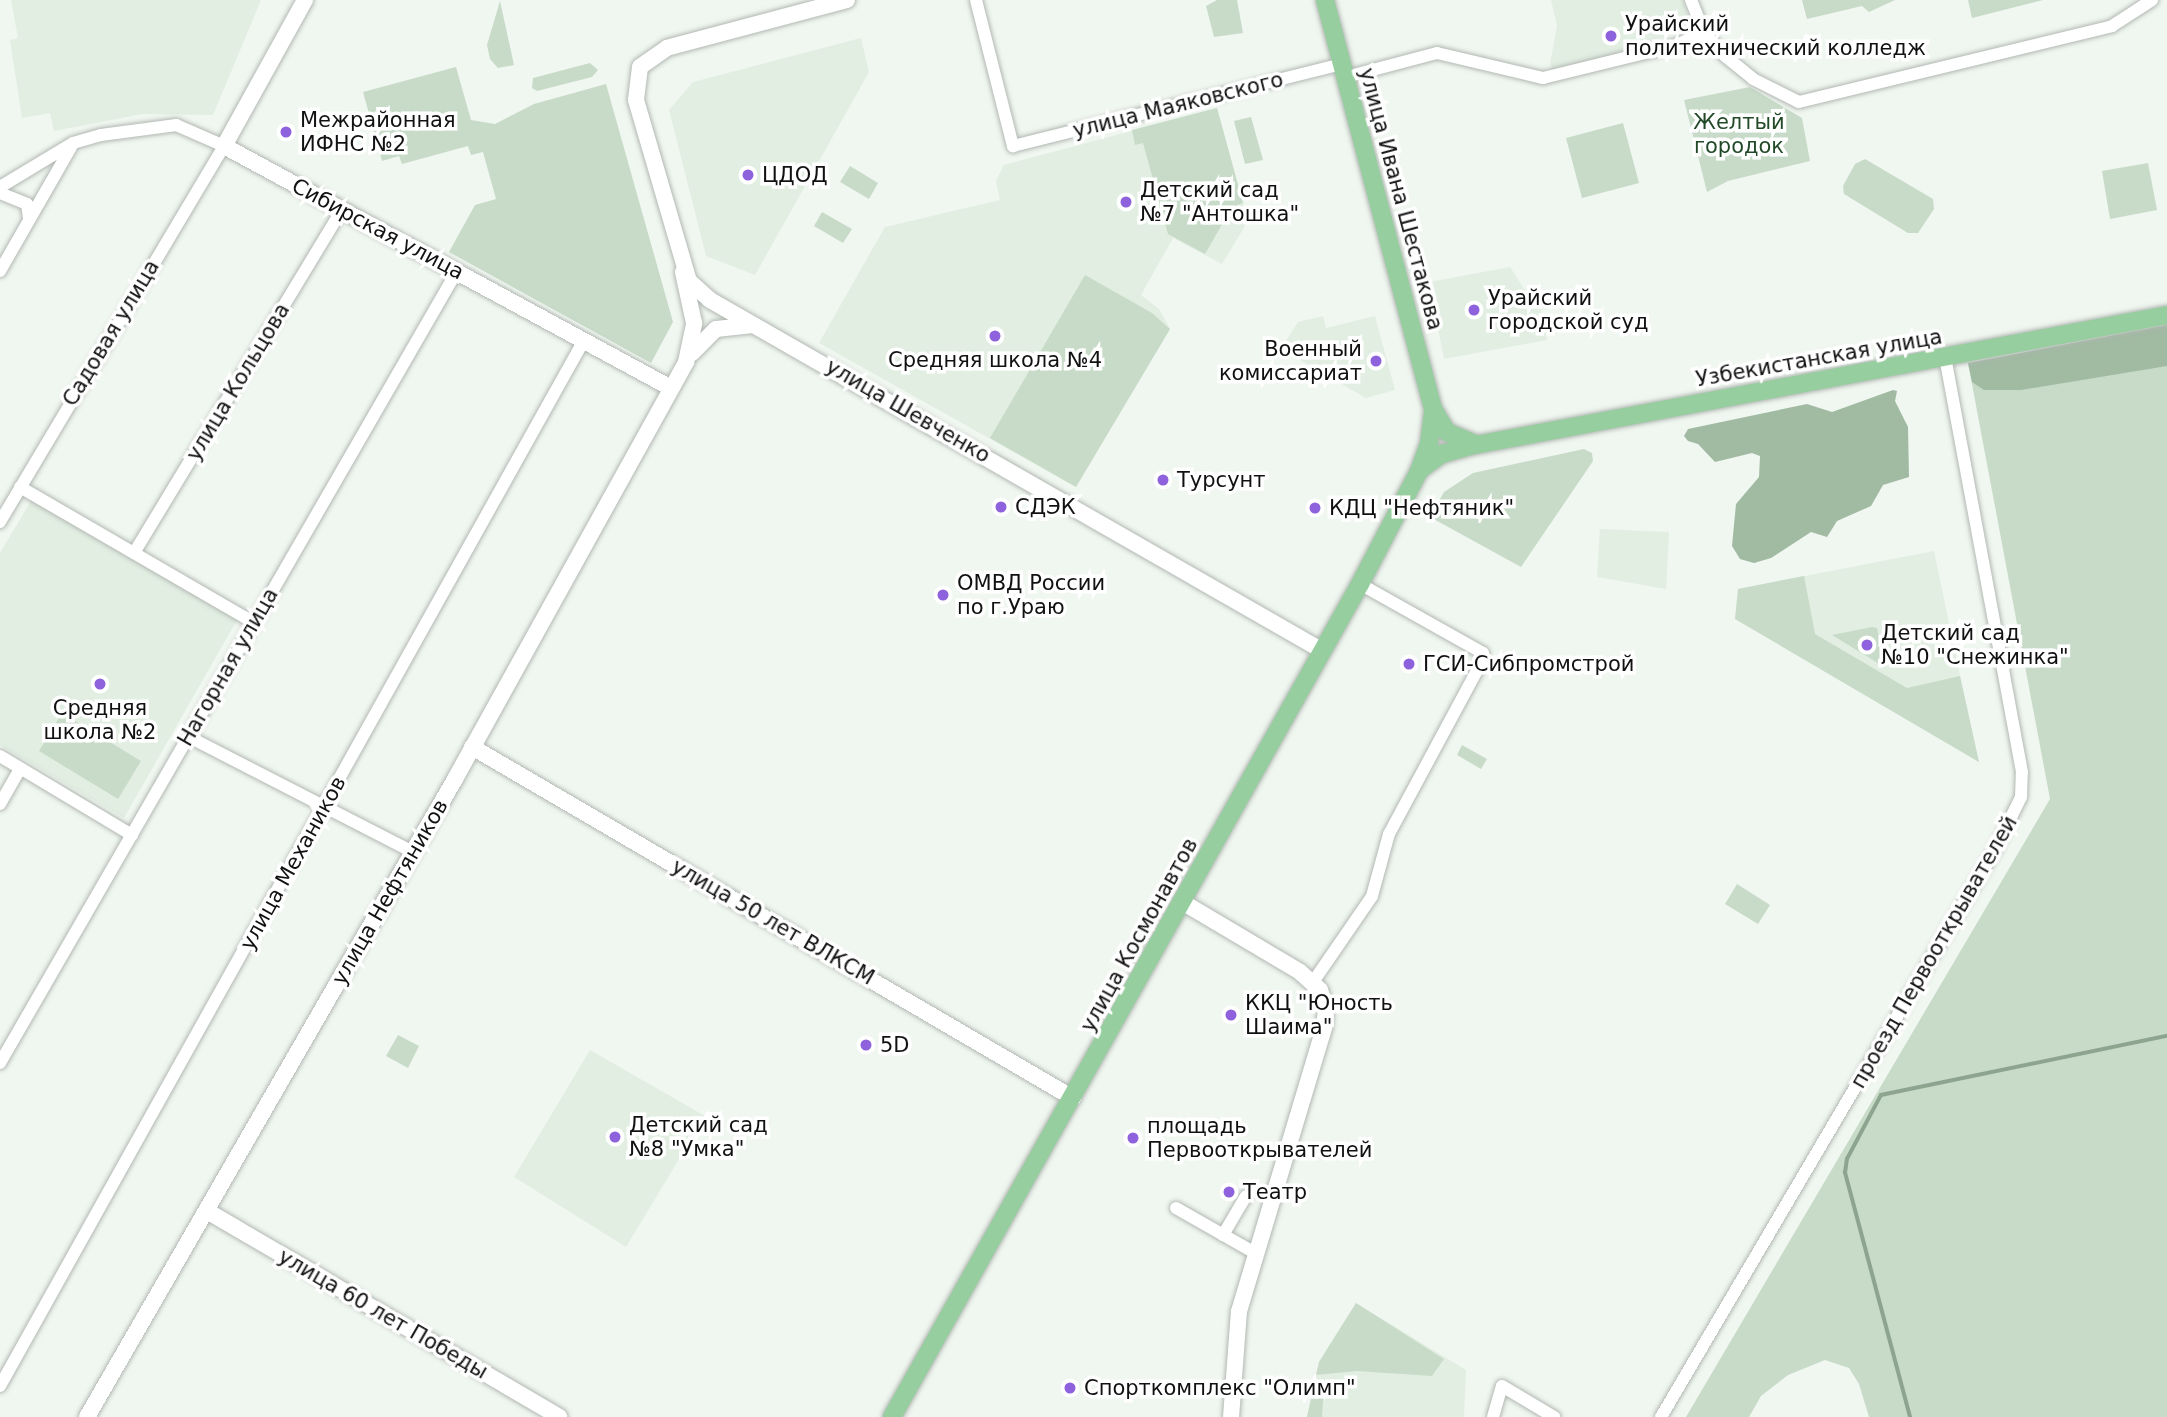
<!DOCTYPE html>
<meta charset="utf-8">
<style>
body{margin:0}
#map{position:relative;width:2167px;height:1417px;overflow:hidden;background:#f0f6f0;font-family:"DejaVu Sans",sans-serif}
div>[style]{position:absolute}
.built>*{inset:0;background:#e2eee2}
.green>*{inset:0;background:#c7dbc8}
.forest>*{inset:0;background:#a1baa2}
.stream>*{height:3.5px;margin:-1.75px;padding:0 1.75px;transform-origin:1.75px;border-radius:1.75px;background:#8da58f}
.roads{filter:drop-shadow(0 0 2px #b2b8b3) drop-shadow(0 0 2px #b2b8b3)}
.street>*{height:12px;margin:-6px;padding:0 6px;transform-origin:6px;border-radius:6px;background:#fff}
.secondary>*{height:16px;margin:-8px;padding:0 8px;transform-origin:8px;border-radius:8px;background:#fff}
.primary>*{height:18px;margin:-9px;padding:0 9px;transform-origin:9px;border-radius:9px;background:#97ce9f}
.dots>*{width:19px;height:19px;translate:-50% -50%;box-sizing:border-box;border:4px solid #fff;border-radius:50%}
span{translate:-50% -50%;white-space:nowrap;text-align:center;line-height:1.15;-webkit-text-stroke:7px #fff;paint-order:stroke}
.poi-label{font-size:21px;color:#101110}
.left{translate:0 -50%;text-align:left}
.right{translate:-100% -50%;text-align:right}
.street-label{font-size:21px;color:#101110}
.park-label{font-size:21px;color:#234a28}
</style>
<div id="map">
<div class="built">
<i style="clip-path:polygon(11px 0,261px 0,213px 115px,143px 114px,54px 131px,50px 113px,22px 118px,10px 40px,18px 38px)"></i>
<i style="clip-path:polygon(1551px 0,1683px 0,1690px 23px,1682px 32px,1652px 40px,1653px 46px,1553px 71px,1550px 64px,1557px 26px)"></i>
<i style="clip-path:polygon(861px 38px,869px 72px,755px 275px,706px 256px,669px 110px,693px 82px)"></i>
<i style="clip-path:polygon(1217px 108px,1248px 221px,1222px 264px,1173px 238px,1141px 295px,1159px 309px,1170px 329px,1076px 487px,819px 343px,885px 227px,1000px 200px,996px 181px,1004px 165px)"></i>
<i style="clip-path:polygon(1510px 267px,1524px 289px,1537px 289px,1547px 340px,1444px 359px,1429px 282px)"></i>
<i style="clip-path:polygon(1323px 316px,1326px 328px,1375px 316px,1395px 390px,1366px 398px,1281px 349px,1298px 322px)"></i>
<i style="clip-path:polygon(31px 501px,237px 620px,124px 818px,0 745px,0 553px)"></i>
<i style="clip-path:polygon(1600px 529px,1669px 532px,1666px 589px,1597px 577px)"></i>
<i style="clip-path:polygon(1934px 551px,1959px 671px,1979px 762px,1735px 619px,1738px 589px)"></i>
<i style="clip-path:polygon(590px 1050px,705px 1116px,626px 1247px,514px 1177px)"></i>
<i style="clip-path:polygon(1356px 1303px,1466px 1370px,1464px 1417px,1307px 1417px,1319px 1362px)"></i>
</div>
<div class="green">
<i style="clip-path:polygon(1217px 0,1237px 0,1243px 33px,1214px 37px,1206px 6px)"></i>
<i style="clip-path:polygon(1802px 0,1895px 0,1869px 12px,1862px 6px,1807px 19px)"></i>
<i style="clip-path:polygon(1968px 0,2043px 0,1972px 18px)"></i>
<i style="clip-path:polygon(500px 1px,514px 65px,498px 68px,490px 59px,487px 45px)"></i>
<i style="clip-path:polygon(590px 63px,598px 70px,592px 77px,537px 91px,532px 88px,533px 78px)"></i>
<i style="clip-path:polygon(456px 67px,471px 120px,495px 124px,534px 104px,606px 84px,673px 322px,651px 363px,449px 252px,475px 205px,496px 199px,483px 152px,471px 155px,468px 146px,402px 164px,399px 156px,382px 161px,363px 92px)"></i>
<i style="clip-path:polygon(1750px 87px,1802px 118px,1810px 161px,1728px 181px,1707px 192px,1684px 100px)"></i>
<i style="clip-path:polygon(1217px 108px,1243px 203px,1232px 207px,1205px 254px,1168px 234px,1143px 143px,1135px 145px,1132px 130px)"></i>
<i style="clip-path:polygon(1251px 117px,1263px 160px,1245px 164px,1234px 121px)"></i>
<i style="clip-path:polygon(1623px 123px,1639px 183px,1582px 198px,1566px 138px)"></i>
<i style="clip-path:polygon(1865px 159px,1933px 199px,1934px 209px,1918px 233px,1908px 233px,1844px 194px,1843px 186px,1855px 164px)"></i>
<i style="clip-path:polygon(2148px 163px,2157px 210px,2110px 219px,2102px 171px)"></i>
<i style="clip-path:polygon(850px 166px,878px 183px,869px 199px,840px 182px)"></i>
<i style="clip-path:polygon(822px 212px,852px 229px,843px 243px,814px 226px)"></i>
<i style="clip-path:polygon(1085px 275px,1152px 313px,1170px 329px,1076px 487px,990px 438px)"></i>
<i style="clip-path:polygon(2167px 325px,2167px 1417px,1869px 1417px,1859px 1384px,1849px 1368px,1825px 1360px,1788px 1375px,1761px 1396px,1749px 1417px,1686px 1417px,2050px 799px,1968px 363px)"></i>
<i style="clip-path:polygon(1584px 449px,1592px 453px,1593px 461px,1521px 567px,1430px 517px,1444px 492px,1473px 473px)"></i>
<i style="clip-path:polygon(1804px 576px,1815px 634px,1907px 688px,1960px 676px,1979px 762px,1735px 619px,1738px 589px)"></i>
<i style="clip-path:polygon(1877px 628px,1886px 668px,1832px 635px,1872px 627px)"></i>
<i style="clip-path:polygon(62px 713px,141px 761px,118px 799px,39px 751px)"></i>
<i style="clip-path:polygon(1462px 745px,1487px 759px,1481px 769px,1457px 755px)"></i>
<i style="clip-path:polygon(1737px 884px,1770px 905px,1758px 924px,1725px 904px)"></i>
<i style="clip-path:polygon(398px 1035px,419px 1046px,408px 1068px,386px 1056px)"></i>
<i style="clip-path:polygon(1356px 1303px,1444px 1359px,1432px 1376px,1357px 1371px,1316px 1375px,1319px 1362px)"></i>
<i style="clip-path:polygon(1314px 1385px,1324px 1386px,1322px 1417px,1307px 1417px)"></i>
</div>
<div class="forest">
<i style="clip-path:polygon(2167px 325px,2167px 366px,2021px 390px,1984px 390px,1972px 382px,1968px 363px)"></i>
<i style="clip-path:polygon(1893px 390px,1897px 391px,1895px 401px,1908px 427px,1909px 477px,1883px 485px,1871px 506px,1837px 521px,1827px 537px,1811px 532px,1771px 558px,1754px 563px,1740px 559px,1732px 546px,1736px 504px,1759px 477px,1760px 456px,1752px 453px,1715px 462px,1698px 444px,1688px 441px,1684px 436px,1688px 429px,1807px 404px,1832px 412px)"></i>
</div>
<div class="stream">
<i style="left:1910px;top:1417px;width:253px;rotate:-104.9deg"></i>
<i style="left:1845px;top:1173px;width:14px;rotate:-82deg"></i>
<i style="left:1847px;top:1159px;width:72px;rotate:-62deg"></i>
<i style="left:1881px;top:1095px;width:292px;rotate:-11.7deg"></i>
</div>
<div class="roads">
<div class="street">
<i style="left:976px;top:0;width:151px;rotate:75.8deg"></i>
<i style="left:1013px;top:146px;width:339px;rotate:-14deg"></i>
<i style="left:1691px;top:0;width:35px;rotate:68deg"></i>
<i style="left:1704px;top:32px;width:32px;rotate:49deg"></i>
<i style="left:1725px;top:56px;width:36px;rotate:39deg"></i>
<i style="left:1753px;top:79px;width:51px;rotate:26.6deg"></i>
<i style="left:1799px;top:102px;width:322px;rotate:-13.6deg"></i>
<i style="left:2112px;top:26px;width:48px;rotate:-33deg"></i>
<i style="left:1346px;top:77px;width:94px;rotate:-14.8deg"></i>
<i style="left:1437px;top:53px;width:109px;rotate:13.3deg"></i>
<i style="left:1543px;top:78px;width:138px;rotate:-13.8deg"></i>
<i style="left:1677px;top:45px;width:30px;rotate:-26deg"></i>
<i style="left:0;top:187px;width:85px;rotate:-31.1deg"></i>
<i style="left:73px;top:143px;width:29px;rotate:-16deg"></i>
<i style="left:101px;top:135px;width:76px;rotate:-7.6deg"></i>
<i style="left:176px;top:125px;width:52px;rotate:23.6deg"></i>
<i style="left:224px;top:146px;width:438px;rotate:120.8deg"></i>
<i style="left:0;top:193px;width:29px;rotate:22deg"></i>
<i style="left:27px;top:204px;width:15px;rotate:82deg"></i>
<i style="left:0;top:271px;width:143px;rotate:-60.2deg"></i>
<i style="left:20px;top:487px;width:269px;rotate:30.1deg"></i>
<i style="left:134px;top:553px;width:401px;rotate:-58.8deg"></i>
<i style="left:189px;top:737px;width:252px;rotate:27.2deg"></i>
<i style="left:0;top:756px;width:154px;rotate:30.9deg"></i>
<i style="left:0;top:804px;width:40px;rotate:-60.3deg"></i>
<i style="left:1313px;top:982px;width:104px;rotate:-55.5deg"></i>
<i style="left:1372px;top:896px;width:64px;rotate:-74.7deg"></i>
<i style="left:1389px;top:834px;width:196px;rotate:-61.7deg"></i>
<i style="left:1482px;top:661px;width:8px;rotate:-83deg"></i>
<i style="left:1483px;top:653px;width:141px;rotate:-150.7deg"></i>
<i style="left:0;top:1063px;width:914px;rotate:-60.01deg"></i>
<i style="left:1176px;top:1208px;width:91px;rotate:29.7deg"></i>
<i style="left:1223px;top:1235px;width:45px;rotate:-59.5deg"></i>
<i style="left:0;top:1386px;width:1198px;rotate:-60.82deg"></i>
<i style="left:1493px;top:1417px;width:32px;rotate:-74deg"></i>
<i style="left:1502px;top:1386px;width:61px;rotate:30.8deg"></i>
<i style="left:1661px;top:1417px;width:658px;rotate:-59.5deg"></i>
<i style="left:1995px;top:850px;width:59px;rotate:-63.9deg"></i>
<i style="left:2021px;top:797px;width:25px;rotate:-88deg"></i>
<i style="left:2022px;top:772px;width:421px;rotate:-100.5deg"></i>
</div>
<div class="secondary">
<i style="left:305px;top:0;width:167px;rotate:119deg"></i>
<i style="left:224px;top:146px;width:508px;rotate:28.43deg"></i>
<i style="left:847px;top:0;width:186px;rotate:165.1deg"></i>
<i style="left:667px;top:48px;width:33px;rotate:145deg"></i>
<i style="left:640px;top:67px;width:33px;rotate:97deg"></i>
<i style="left:636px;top:100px;width:189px;rotate:73.7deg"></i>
<i style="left:689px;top:281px;width:28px;rotate:42deg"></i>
<i style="left:710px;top:300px;width:706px;rotate:29.8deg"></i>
<i style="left:692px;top:353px;width:34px;rotate:-45deg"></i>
<i style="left:716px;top:329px;width:37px;rotate:-6deg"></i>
<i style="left:472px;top:747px;width:696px;rotate:30.29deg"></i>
<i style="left:1184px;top:903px;width:135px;rotate:30.7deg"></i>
<i style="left:1300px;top:972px;width:27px;rotate:42deg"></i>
<i style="left:1320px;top:990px;width:20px;rotate:72deg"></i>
<i style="left:1326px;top:1009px;width:19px;rotate:96deg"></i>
<i style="left:1324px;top:1028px;width:295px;rotate:106.7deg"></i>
<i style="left:1239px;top:1311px;width:106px;rotate:94.3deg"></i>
<i style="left:207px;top:1211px;width:408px;rotate:30.3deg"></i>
<i style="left:87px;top:1417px;width:737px;rotate:-60.02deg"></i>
<i style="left:455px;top:779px;width:477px;rotate:-61deg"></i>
<i style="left:686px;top:362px;width:40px;rotate:-78deg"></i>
<i style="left:694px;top:323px;width:52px;rotate:-102.2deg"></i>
</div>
<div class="primary">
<i style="left:1325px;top:0;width:423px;rotate:75.2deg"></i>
<i style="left:1433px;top:409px;width:27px;rotate:59deg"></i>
<i style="left:1447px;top:432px;width:30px;rotate:23deg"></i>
<i style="left:1421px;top:469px;width:26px;rotate:-36deg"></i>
<i style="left:1442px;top:454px;width:29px;rotate:-16deg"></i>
<i style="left:1470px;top:446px;width:709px;rotate:-10.64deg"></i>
<i style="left:892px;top:1417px;width:955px;rotate:-60.67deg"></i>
<i style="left:1360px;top:584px;width:127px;rotate:-62.4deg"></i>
<i style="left:1419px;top:471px;width:29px;rotate:-70deg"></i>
<i style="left:1429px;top:444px;width:35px;rotate:-83deg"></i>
</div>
</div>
<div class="dots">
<i style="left:1611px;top:36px;background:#8d62dc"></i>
<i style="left:286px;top:132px;background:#8d62dc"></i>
<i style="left:748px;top:175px;background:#8d62dc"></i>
<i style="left:1126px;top:202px;background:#8d62dc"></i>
<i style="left:1474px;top:310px;background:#8d62dc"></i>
<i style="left:995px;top:336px;background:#8d62dc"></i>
<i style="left:1376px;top:361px;background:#8d62dc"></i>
<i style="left:1163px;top:480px;background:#8d62dc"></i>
<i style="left:1001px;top:507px;background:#8d62dc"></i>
<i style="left:1315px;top:508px;background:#8d62dc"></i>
<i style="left:943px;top:595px;background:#8d62dc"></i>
<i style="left:1867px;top:645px;background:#8d62dc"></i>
<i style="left:1409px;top:664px;background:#8d62dc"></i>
<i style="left:100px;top:684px;background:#8d62dc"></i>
<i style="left:1231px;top:1015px;background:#8d62dc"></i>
<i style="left:866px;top:1045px;background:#8d62dc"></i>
<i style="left:615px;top:1137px;background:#8d62dc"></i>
<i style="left:1133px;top:1138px;background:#8d62dc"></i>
<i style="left:1229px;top:1192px;background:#8d62dc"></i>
<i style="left:1070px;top:1388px;background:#8d62dc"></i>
</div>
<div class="poi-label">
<span class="left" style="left:1625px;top:36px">Урайский<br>политехнический колледж</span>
<span class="left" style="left:300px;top:132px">Межрайонная<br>ИФНС №2</span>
<span class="left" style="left:762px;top:175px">ЦДОД</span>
<span class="left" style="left:1140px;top:202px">Детский сад<br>№7 "Антошка"</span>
<span class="left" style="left:1488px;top:310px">Урайский<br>городской суд</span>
<span class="right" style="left:1362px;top:361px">Военный<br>комиссариат</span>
<span style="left:995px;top:360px">Средняя школа №4</span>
<span class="left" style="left:1177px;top:480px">Турсунт</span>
<span class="left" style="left:1015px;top:507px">СДЭК</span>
<span class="left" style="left:1329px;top:508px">КДЦ "Нефтяник"</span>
<span class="left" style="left:957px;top:595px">ОМВД России<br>по г.Ураю</span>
<span class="left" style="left:1881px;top:645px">Детский сад<br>№10 "Снежинка"</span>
<span class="left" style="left:1423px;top:664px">ГСИ-Сибпромстрой</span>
<span style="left:100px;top:720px">Средняя<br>школа №2</span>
<span class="left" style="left:1245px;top:1015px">ККЦ "Юность<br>Шаима"</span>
<span class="left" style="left:880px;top:1045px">5D</span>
<span class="left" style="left:629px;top:1137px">Детский сад<br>№8 "Умка"</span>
<span class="left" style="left:1147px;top:1138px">площадь<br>Первооткрывателей</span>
<span class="left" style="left:1243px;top:1192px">Театр</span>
<span class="left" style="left:1084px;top:1388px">Спорткомплекс "Олимп"</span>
</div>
<div class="street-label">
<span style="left:1178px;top:105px;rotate:-14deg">улица Маяковского</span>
<span style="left:1401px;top:199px;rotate:75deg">улица Ивана Шестакова</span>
<span style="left:378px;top:229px;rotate:28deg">Сибирская улица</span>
<span style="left:111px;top:333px;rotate:-59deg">Садовая улица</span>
<span style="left:1819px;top:358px;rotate:-10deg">Узбекистанская улица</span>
<span style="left:238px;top:382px;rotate:-59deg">улица Кольцова</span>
<span style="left:908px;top:411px;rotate:30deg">улица Шевченко</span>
<span style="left:228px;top:667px;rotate:-60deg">Нагорная улица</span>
<span style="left:293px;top:863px;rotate:-61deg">улица Механиков</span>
<span style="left:390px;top:892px;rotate:-60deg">улица Нефтяников</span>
<span style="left:773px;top:922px;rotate:30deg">улица 50 лет ВЛКСМ</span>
<span style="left:1139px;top:935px;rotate:-61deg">улица Космонавтов</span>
<span style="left:1934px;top:952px;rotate:-60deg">проезд Первооткрывателей</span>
<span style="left:383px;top:1314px;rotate:30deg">улица 60 лет Победы</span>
</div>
<div class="park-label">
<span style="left:1739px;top:134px">Желтый<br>городок</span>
</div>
</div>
